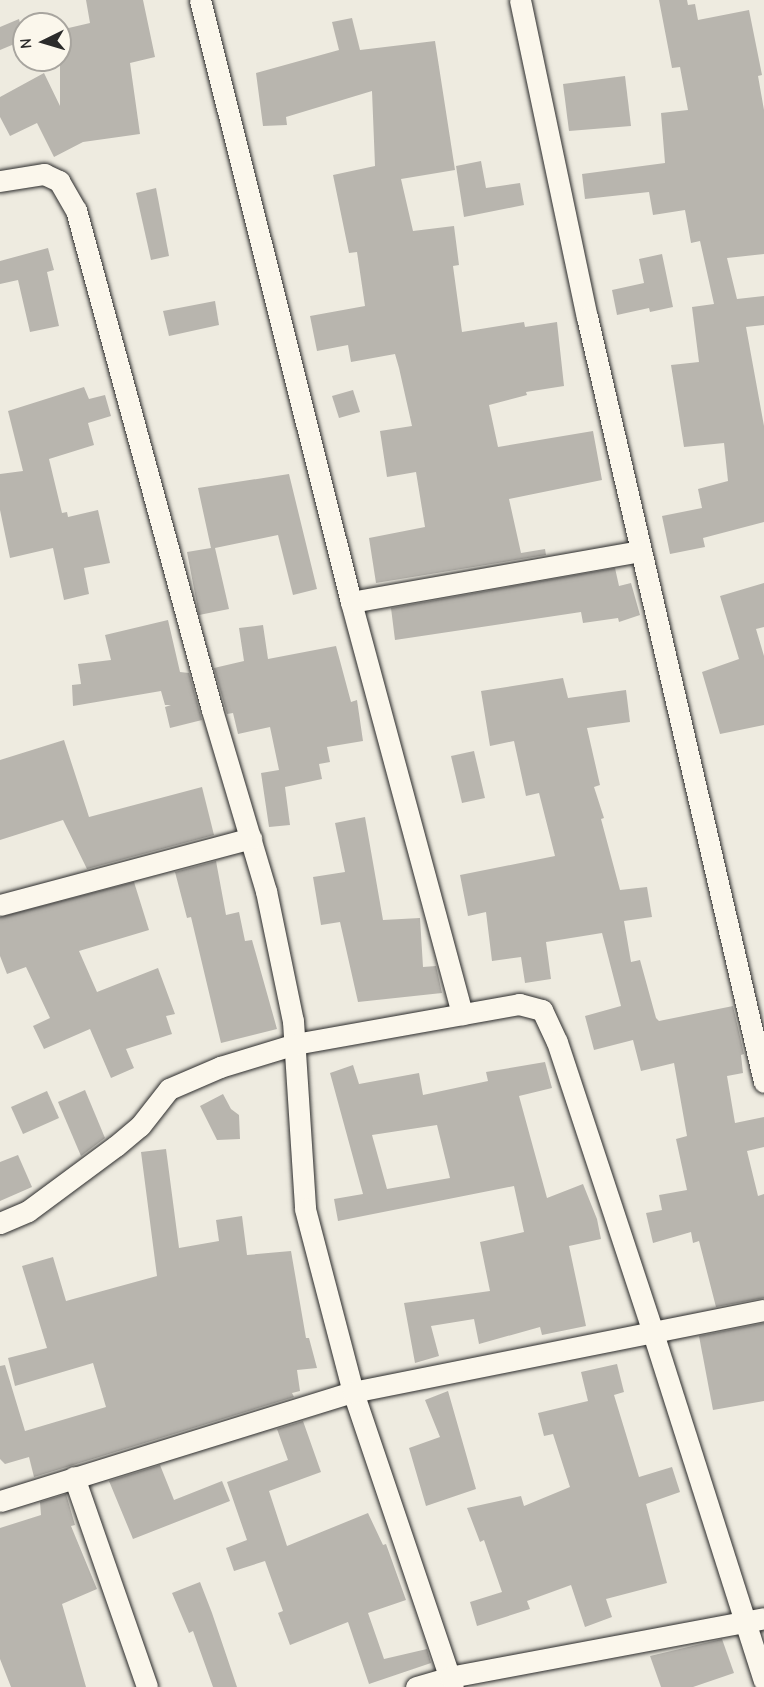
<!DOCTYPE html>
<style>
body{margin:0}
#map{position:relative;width:764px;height:1687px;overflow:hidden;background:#eeebe0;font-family:"Comic Neue",sans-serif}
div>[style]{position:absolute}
.building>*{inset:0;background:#b8b5ae}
.roads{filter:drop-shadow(0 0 2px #2b2b2b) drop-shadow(0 0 2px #2b2b2b)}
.street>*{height:21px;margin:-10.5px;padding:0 10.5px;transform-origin:10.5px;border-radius:10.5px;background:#fbf7ec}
span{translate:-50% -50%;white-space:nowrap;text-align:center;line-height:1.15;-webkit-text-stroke:5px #fbf7ec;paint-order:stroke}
.north{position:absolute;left:12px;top:12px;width:60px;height:60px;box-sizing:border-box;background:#fbf7ec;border:2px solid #a8a59f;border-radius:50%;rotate:265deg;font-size:16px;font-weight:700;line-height:24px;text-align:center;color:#2b2b2b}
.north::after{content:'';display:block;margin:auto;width:21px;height:27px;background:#2b2b2b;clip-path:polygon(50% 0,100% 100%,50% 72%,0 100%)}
</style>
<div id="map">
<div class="building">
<i style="clip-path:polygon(86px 0,143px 0,155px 57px,130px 63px,140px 134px,83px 142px,54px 157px,37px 123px,10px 136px,0 117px,0 97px,44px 73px,60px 106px,60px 30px,90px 23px)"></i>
<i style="clip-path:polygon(659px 0,687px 0,688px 5px,695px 4px,698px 20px,749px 10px,762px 75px,758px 76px,764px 110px,764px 254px,727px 258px,737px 299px,764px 296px,764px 325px,746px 327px,764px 426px,764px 522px,703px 538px,705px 547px,670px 554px,662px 516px,702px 508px,698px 489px,728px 481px,724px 443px,684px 447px,671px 365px,699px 362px,692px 307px,714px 304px,700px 241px,691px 243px,685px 210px,653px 215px,649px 192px,585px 199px,582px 174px,665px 163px,661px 113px,688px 110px,680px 67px,672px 68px)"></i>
<i style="clip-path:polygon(352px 18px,360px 50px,435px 41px,455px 170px,401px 179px,413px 231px,454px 226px,459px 265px,453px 266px,462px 332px,524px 322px,525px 327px,557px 322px,564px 386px,526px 392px,527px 395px,489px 405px,498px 447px,593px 431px,602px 480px,509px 499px,521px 553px,545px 549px,546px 555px,376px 583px,369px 538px,425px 527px,416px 472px,387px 477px,380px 431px,412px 426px,399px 368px,395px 354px,351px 362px,348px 345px,317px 351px,310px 316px,365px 306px,357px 252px,349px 253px,333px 175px,375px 166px,372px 91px,286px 117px,287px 125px,263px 126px,256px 73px,339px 50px,332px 22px)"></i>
<i style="clip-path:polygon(19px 19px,24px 40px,0 50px,0 27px)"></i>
<i style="clip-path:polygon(625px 76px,631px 126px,569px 131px,563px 84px)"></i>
<i style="clip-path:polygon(481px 161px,486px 188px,520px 183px,524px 205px,464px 217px,456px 166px)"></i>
<i style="clip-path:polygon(156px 188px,169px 256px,151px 260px,136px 193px)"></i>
<i style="clip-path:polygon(48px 248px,54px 270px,47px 272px,59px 326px,30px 332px,18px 280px,0 284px,0 261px)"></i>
<i style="clip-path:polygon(662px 254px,673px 307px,650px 312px,649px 308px,617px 315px,612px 290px,644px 283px,639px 259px)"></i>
<i style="clip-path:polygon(215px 301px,219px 325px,169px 336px,163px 311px)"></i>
<i style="clip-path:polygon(84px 387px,89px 399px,105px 395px,111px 416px,88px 423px,94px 445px,49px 459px,62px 513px,67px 512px,68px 517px,98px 510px,110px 563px,84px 568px,89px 594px,64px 600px,53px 548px,10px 558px,0 510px,0 474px,23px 471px,8px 411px)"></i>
<i style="clip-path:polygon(353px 390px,360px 412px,339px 418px,332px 396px)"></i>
<i style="clip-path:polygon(289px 474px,317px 589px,293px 595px,278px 535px,215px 548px,229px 609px,199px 615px,187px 552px,211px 548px,198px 488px)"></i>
<i style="clip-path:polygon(615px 568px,619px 586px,631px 583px,640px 615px,619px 622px,618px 618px,583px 623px,581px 612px,395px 640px,391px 608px)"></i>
<i style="clip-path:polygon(764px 583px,764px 627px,756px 629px,764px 656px,764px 725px,720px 734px,702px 672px,739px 659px,720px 596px)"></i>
<i style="clip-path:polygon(168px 620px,180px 672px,189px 673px,202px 720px,170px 728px,165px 707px,171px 705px,165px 705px,161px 691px,73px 706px,72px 685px,81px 684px,78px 664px,111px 660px,105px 635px)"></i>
<i style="clip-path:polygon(263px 625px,268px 659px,336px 646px,351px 702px,357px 700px,363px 741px,327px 747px,330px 762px,319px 764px,322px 779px,285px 787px,290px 825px,269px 827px,261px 773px,279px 770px,270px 727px,238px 734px,233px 713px,227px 714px,214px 668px,244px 661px,239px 628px)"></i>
<i style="clip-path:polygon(563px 678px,568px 698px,626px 690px,630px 722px,587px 728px,600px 785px,594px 787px,604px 818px,601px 819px,620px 890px,647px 887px,652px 917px,624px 921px,631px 962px,640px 960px,656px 1018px,659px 1021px,733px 1006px,744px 1054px,741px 1055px,743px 1073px,727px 1076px,735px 1123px,764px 1117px,764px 1147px,747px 1151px,758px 1196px,764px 1194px,764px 1298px,716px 1307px,699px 1241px,693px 1243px,691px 1232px,653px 1243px,646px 1213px,662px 1210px,659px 1195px,687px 1190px,676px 1139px,687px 1136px,674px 1063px,641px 1071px,633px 1040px,594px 1050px,585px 1016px,621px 1006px,602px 933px,546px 942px,551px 979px,525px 983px,521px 957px,492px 961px,486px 912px,468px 916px,460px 875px,555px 856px,539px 793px,526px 796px,514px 741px,490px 746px,481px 691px)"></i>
<i style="clip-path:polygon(64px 740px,89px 817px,202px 787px,214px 835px,87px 869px,63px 820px,0 840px,0 760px)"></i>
<i style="clip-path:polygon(474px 751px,485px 798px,462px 803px,451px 756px)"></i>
<i style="clip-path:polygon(365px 817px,383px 920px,420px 918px,423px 967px,436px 966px,442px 993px,358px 1002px,340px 922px,321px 925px,313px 877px,345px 872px,335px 823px)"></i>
<i style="clip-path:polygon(216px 861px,226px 915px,239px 912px,245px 941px,252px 940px,277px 1029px,221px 1043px,191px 917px,187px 918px,175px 872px)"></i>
<i style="clip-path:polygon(134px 882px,149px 930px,79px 951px,97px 992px,158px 968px,175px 1014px,166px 1016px,172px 1034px,126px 1049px,134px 1068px,111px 1078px,90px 1029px,44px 1049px,33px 1026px,50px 1018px,26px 967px,7px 974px,0 956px,0 917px)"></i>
<i style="clip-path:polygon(evenodd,545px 1062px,552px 1088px,519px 1096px,547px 1198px,583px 1184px,597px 1219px,601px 1239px,569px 1246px,586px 1326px,542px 1335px,540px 1327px,479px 1344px,474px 1319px,431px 1326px,439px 1356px,415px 1363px,404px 1303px,490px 1291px,480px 1242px,524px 1232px,514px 1186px,338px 1221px,334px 1199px,363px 1194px,330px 1073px,353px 1065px,359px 1084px,419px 1073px,423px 1095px,488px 1081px,486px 1072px,545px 1062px,437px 1125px,450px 1178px,387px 1189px,372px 1135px,437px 1125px)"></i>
<i style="clip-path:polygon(85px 1090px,105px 1138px,81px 1156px,58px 1102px)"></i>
<i style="clip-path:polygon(47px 1091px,59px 1118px,23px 1134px,11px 1107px)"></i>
<i style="clip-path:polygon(223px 1094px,231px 1109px,239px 1115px,240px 1139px,217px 1140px,200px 1106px)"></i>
<i style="clip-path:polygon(166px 1149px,179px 1248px,219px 1241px,216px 1220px,242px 1216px,247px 1255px,291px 1251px,306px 1338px,309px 1338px,317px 1368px,297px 1370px,300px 1391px,292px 1393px,294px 1397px,34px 1477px,29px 1457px,5px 1464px,0 1459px,0 1366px,5px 1365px,25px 1431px,106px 1407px,93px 1363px,15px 1386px,8px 1358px,47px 1348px,22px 1266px,53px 1257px,66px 1301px,157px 1276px,141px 1152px)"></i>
<i style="clip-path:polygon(18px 1155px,32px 1187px,0 1201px,0 1162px)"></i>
<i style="clip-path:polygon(764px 1323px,764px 1401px,713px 1410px,699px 1336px)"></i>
<i style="clip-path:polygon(617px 1364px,624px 1392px,614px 1395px,639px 1477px,672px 1467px,680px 1492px,646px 1504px,667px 1583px,606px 1599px,612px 1617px,585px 1627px,571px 1585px,527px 1601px,530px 1609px,477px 1626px,470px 1602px,502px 1592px,484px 1540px,480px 1542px,467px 1508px,521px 1496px,524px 1506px,570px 1487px,553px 1434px,544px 1436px,538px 1413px,588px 1401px,581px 1372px)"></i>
<i style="clip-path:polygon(448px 1391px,476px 1489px,426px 1506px,409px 1448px,440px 1437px,425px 1400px)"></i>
<i style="clip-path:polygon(303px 1421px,321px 1472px,269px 1491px,287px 1546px,368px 1513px,383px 1545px,386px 1544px,406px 1600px,368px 1613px,384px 1659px,427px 1649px,431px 1663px,369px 1684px,348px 1622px,290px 1645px,278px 1613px,283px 1611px,265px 1561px,234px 1571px,226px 1548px,247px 1540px,227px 1482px,288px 1460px,277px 1429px)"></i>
<i style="clip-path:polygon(160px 1465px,174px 1500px,222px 1481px,230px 1501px,133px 1539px,109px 1481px)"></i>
<i style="clip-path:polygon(66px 1494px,75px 1525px,71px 1526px,97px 1589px,62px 1604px,86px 1687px,11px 1687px,0 1659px,0 1528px,41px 1515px,40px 1502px)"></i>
<i style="clip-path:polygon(200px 1582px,212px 1613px,237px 1687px,213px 1687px,193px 1631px,189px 1633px,172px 1593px)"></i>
<i style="clip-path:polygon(722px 1639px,734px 1673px,693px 1687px,661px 1687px,650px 1656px)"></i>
</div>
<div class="roads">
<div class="street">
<i style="left:200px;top:0;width:621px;rotate:75.92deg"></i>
<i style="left:351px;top:602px;width:427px;rotate:74.9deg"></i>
<i style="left:520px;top:0;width:324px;rotate:78.1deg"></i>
<i style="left:587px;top:317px;width:785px;rotate:76.97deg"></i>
<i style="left:0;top:181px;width:45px;rotate:-9deg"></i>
<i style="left:44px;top:174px;width:17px;rotate:25deg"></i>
<i style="left:59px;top:181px;width:34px;rotate:60deg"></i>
<i style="left:76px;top:210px;width:518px;rotate:74.78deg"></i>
<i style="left:212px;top:710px;width:189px;rotate:73.4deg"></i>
<i style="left:266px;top:891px;width:133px;rotate:78.3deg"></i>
<i style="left:293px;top:1021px;width:188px;rotate:86.3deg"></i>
<i style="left:305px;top:1209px;width:189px;rotate:75.3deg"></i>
<i style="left:353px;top:1392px;width:311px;rotate:71.3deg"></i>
<i style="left:351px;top:602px;width:294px;rotate:-10deg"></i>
<i style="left:0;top:905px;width:260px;rotate:-14.9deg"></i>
<i style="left:0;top:1223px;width:30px;rotate:-23deg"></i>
<i style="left:28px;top:1211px;width:109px;rotate:-36.5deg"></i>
<i style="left:116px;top:1146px;width:31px;rotate:-40deg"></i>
<i style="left:140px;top:1126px;width:47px;rotate:-51.9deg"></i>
<i style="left:169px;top:1089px;width:56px;rotate:-23.3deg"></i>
<i style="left:220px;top:1067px;width:78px;rotate:-17deg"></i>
<i style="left:295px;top:1044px;width:228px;rotate:-10.1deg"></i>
<i style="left:519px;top:1004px;width:24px;rotate:15deg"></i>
<i style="left:542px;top:1010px;width:35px;rotate:65deg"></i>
<i style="left:557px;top:1042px;width:306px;rotate:71.7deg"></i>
<i style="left:653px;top:1333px;width:365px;rotate:72.3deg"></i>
<i style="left:74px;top:1477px;width:222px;rotate:70.8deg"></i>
<i style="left:0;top:1501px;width:369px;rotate:-17.2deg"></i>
<i style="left:353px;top:1392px;width:419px;rotate:-11.3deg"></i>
<i style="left:416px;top:1687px;width:35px;rotate:-16deg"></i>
<i style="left:450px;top:1677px;width:319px;rotate:-10.6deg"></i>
</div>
</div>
<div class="north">N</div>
</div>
